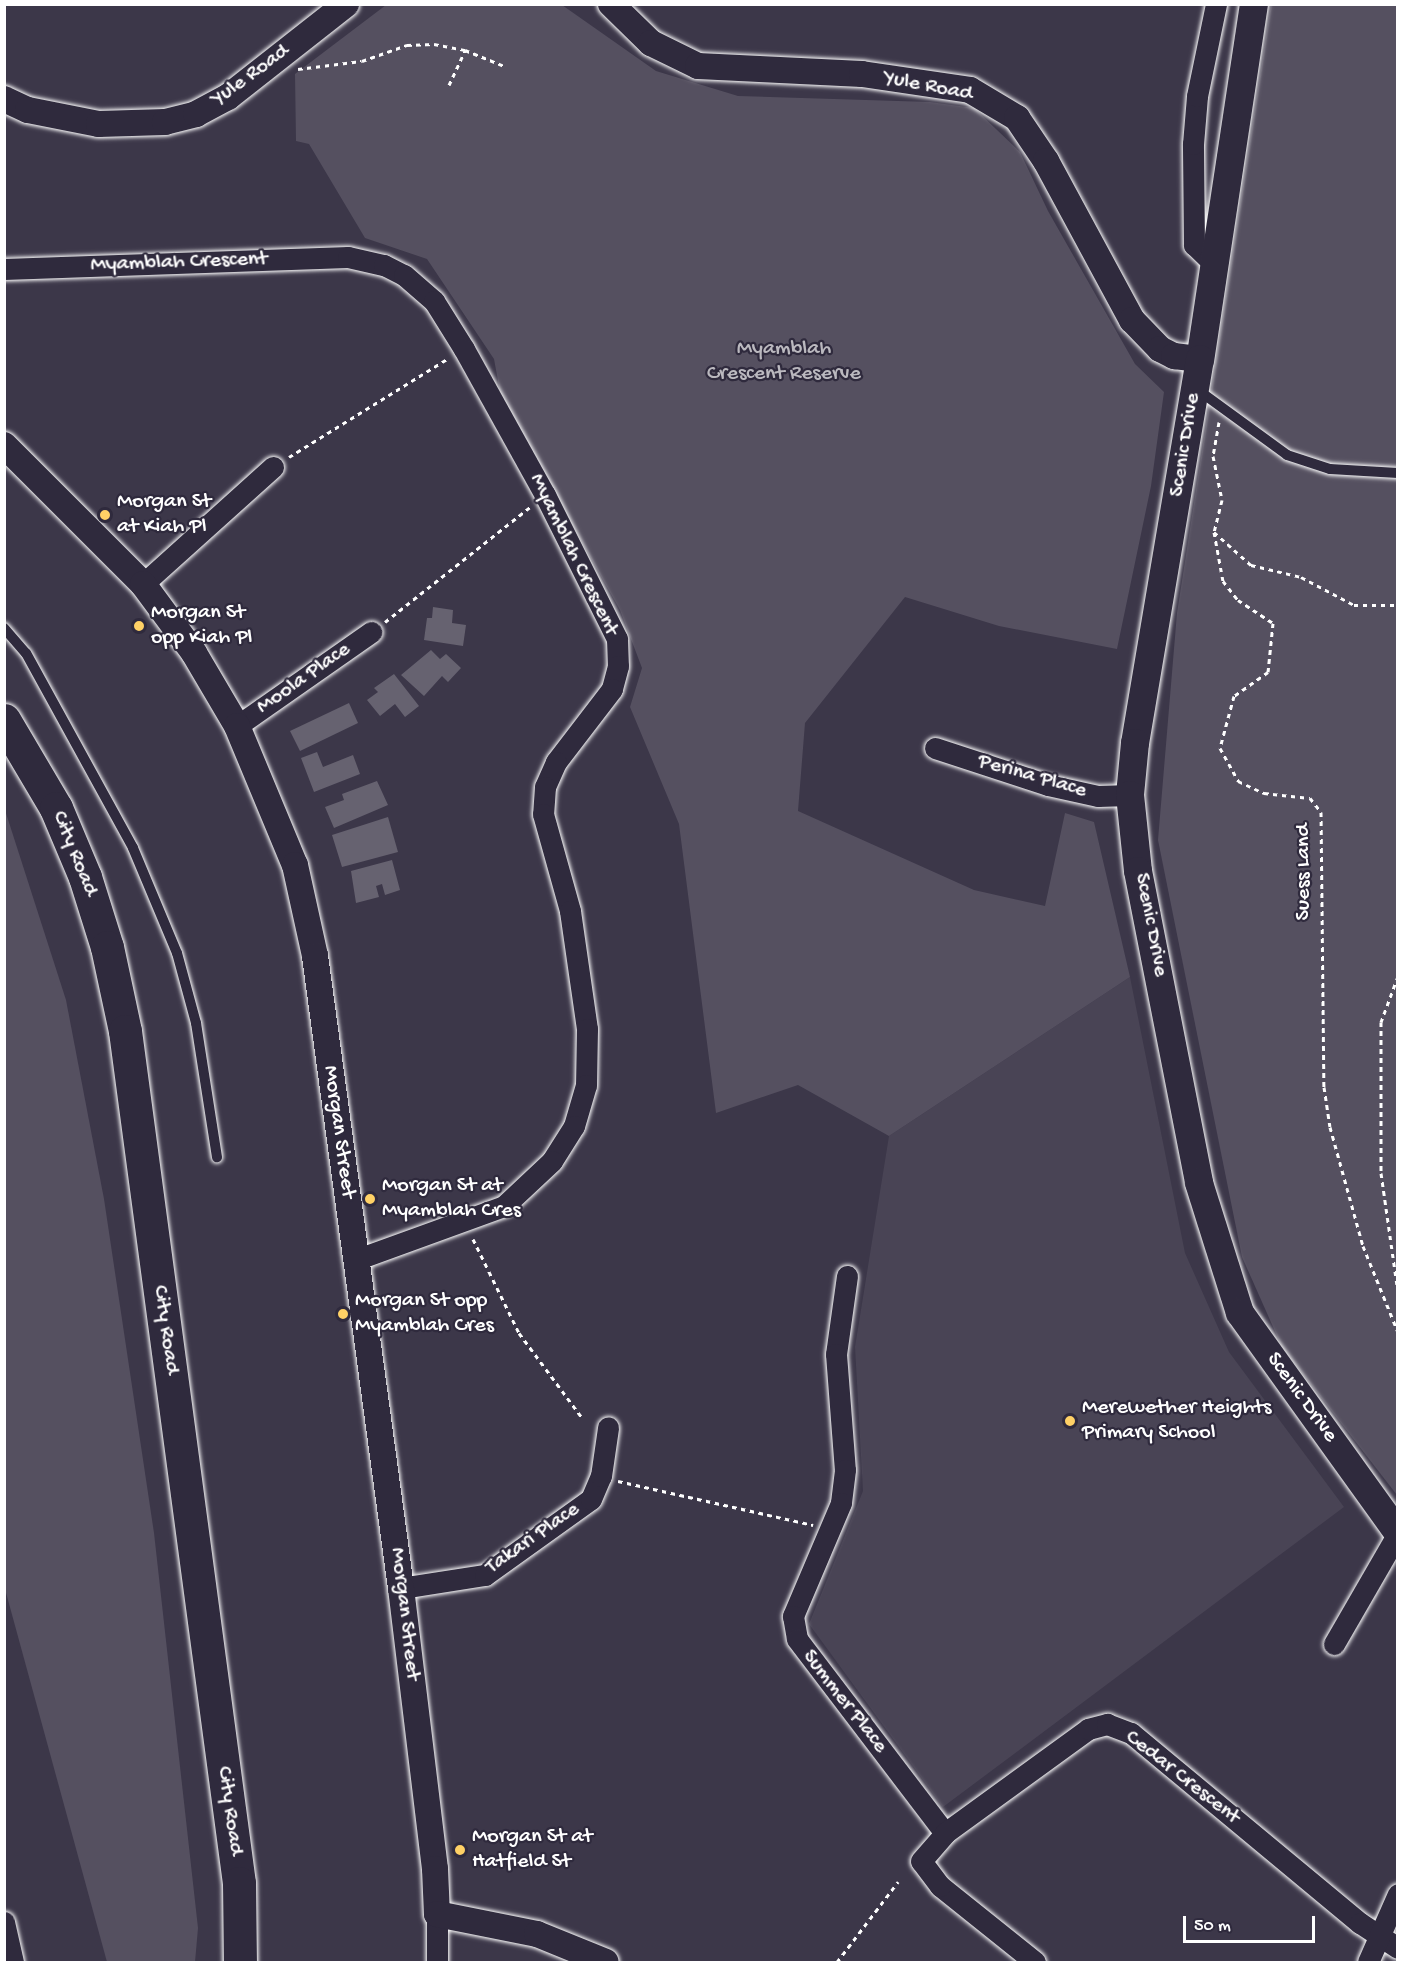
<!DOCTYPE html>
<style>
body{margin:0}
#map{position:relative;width:1402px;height:1967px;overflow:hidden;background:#3c3749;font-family:"Gochi Hand",sans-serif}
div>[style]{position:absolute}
.built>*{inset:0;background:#494455}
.green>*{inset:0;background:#555060}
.building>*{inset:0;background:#666270}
.path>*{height:3px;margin-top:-1.5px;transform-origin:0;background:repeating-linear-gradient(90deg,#fff 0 4.5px,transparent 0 9px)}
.roads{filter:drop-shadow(0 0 2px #fff) drop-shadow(0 0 2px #fff)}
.service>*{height:10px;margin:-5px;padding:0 5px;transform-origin:5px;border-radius:5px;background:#2f2a3d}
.minor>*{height:21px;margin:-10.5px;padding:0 10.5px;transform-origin:10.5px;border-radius:10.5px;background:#2f2a3d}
.tertiary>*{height:26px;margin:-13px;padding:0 13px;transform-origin:13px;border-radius:13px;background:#2f2a3d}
.secondary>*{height:28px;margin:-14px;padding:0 14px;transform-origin:14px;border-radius:14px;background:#2f2a3d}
.trunk>*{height:33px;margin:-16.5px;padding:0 16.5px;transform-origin:16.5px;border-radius:16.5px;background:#2f2a3d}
.dots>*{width:16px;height:16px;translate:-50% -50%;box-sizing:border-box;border:3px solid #2f2a3d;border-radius:50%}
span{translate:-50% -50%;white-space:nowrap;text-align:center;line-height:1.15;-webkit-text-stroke:4.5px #2f2a3d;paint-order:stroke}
.street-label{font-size:22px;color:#fff}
.park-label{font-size:22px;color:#bbb9bf}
.poi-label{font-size:22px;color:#fff}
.left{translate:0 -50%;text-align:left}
.frame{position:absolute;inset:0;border:6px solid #fff;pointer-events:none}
.scale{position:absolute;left:1183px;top:1916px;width:132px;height:27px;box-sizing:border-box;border:3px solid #fff;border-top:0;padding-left:8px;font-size:18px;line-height:21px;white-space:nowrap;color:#fff;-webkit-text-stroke:4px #2f2a3d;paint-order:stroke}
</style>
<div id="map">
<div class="built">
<i style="clip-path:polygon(1130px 977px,1185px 1253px,1229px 1352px,1344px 1507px,943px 1807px,809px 1624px,863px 1491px,855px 1347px,889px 1136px)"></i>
</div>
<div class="green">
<i style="clip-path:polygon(386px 5px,562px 5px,656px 71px,738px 96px,930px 102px,974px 108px,1020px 152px,1048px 211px,1135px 364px,1164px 392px,1151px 486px,1117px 649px,999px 626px,905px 597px,805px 723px,798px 811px,974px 890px,1045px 906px,1065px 813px,1094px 822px,1130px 977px,889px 1136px,798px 1085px,716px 1113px,679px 824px,630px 707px,642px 668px,620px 610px,501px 397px,494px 359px,427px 259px,365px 238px,309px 144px,296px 141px,295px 74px)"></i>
<i style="clip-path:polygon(1271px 5px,1397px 5px,1397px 1495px,1282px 1347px,1242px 1257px,1158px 840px,1177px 613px)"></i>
<i style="clip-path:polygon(4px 807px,66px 1000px,104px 1199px,154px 1533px,198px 1928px,195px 1962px,107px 1962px,5px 1589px)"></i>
</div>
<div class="building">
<i style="clip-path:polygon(433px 607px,453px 610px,452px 623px,466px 625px,463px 646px,424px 640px,427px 618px,432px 618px)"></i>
<i style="clip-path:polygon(431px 650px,440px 659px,446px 654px,461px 668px,448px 682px,442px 676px,424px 696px,401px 675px)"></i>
<i style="clip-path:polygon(394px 674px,419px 706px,405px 717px,395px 704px,380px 716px,367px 700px,378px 692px,374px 688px)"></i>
<i style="clip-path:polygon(349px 703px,358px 723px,300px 751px,290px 731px)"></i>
<i style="clip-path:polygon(317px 752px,323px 767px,353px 755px,360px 774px,314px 792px,301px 758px)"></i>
<i style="clip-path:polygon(377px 781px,388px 805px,334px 828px,325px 807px,344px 800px,342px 794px)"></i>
<i style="clip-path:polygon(388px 817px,398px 852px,342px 867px,332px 835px)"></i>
<i style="clip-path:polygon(392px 860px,400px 890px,385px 895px,382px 884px,376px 886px,379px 897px,356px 903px,351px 871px)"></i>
</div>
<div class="path">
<i style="left:298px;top:69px;width:64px;rotate:-7.1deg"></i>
<i style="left:362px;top:61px;width:48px;rotate:-19.6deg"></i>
<i style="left:407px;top:45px;width:27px;rotate:-2deg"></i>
<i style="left:434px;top:44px;width:32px;rotate:11deg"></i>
<i style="left:465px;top:50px;width:42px;rotate:22.3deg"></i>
<i style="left:449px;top:85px;width:38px;rotate:-65deg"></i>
<i style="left:1219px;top:422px;width:35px;rotate:100deg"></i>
<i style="left:1213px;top:456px;width:45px;rotate:78.4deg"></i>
<i style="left:1222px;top:500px;width:33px;rotate:104deg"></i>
<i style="left:1214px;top:532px;width:50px;rotate:79.6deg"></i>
<i style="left:1223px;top:581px;width:24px;rotate:52deg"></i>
<i style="left:1238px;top:600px;width:42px;rotate:33.3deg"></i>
<i style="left:1273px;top:623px;width:49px;rotate:95.8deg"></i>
<i style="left:1268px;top:672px;width:42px;rotate:144.8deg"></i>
<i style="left:1234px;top:696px;width:54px;rotate:105.1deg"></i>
<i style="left:1220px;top:748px;width:38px;rotate:61deg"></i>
<i style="left:1238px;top:781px;width:29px;rotate:25deg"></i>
<i style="left:1264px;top:793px;width:46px;rotate:6.2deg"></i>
<i style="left:1310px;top:798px;width:18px;rotate:52deg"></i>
<i style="left:1321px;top:812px;width:275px;rotate:89.4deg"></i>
<i style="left:1324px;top:1087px;width:40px;rotate:81.5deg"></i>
<i style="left:1330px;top:1127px;width:123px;rotate:74.5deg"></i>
<i style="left:1363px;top:1246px;width:93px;rotate:67.9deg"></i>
<i style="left:289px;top:457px;width:186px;rotate:-31.8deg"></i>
<i style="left:1214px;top:532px;width:50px;rotate:41.7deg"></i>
<i style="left:1251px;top:565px;width:51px;rotate:13.5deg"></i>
<i style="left:1301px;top:577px;width:60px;rotate:27.8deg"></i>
<i style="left:1354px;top:605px;width:44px"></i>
<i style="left:385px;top:622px;width:185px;rotate:-38.4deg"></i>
<i style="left:1398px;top:976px;width:49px;rotate:110.3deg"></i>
<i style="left:1381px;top:1022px;width:151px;rotate:90deg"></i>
<i style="left:1381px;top:1173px;width:121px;rotate:81.9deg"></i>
<i style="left:473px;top:1239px;width:105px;rotate:63.9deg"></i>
<i style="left:519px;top:1333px;width:107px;rotate:53.3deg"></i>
<i style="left:618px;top:1481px;width:200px;rotate:12.7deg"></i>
<i style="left:837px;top:1962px;width:101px;rotate:-52.7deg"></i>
</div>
<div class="roads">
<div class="service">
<i style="left:1198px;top:390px;width:110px;rotate:36.1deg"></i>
<i style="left:1287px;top:455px;width:45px;rotate:18deg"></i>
<i style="left:1330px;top:469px;width:68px;rotate:3.4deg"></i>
<i style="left:4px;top:628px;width:33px;rotate:49deg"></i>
<i style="left:26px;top:653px;width:222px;rotate:61.2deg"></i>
<i style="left:133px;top:848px;width:114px;rotate:67.3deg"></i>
<i style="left:177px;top:953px;width:73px;rotate:74.8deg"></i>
<i style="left:196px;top:1023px;width:136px;rotate:81.1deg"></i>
</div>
<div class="minor">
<i style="left:1214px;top:264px;width:28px;rotate:-136deg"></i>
<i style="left:1194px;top:245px;width:101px;rotate:-90.6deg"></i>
<i style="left:1193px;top:144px;width:48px;rotate:-85.2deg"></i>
<i style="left:1197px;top:96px;width:94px;rotate:-78.3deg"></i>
<i style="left:4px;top:269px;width:344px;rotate:-2deg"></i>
<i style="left:348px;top:257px;width:37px;rotate:13deg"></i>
<i style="left:384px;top:265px;width:22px;rotate:27deg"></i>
<i style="left:404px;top:275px;width:40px;rotate:41deg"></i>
<i style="left:434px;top:301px;width:57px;rotate:58deg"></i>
<i style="left:464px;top:349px;width:167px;rotate:61deg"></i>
<i style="left:545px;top:495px;width:161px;rotate:63.4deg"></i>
<i style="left:617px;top:639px;width:27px;rotate:88deg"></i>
<i style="left:618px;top:666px;width:24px;rotate:105deg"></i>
<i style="left:612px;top:689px;width:92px;rotate:127.5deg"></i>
<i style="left:556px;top:762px;width:27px;rotate:114deg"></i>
<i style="left:545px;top:787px;width:27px;rotate:94deg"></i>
<i style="left:543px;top:814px;width:101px;rotate:74.4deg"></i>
<i style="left:570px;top:911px;width:119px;rotate:81.8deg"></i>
<i style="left:587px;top:1029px;width:56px;rotate:91deg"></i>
<i style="left:586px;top:1085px;width:43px;rotate:106.3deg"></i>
<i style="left:574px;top:1126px;width:41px;rotate:122.2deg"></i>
<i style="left:552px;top:1161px;width:66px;rotate:136.8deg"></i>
<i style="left:504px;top:1206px;width:158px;rotate:160.1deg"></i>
<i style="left:143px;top:584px;width:175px;rotate:-42deg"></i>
<i style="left:237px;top:726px;width:164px;rotate:-35deg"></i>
<i style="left:935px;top:748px;width:119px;rotate:18.1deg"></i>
<i style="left:1048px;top:785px;width:51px;rotate:12.4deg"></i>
<i style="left:1098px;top:796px;width:32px;rotate:-2deg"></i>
<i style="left:847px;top:1276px;width:79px;rotate:98deg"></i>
<i style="left:836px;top:1354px;width:116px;rotate:85.6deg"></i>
<i style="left:845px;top:1470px;width:33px;rotate:97deg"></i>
<i style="left:841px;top:1503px;width:123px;rotate:113deg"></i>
<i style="left:793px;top:1616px;width:23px;rotate:80deg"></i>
<i style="left:797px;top:1639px;width:244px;rotate:52.7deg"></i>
<i style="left:401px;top:1588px;width:85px;rotate:-8.8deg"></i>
<i style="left:485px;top:1575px;width:130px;rotate:-35.6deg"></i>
<i style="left:591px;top:1499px;width:25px;rotate:-67deg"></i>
<i style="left:601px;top:1476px;width:49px;rotate:-81.7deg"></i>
<i style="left:1334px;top:1644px;width:128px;rotate:-60deg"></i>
<i style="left:437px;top:1914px;width:48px;rotate:90deg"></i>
<i style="left:4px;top:1922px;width:41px;rotate:77.3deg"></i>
<i style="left:1035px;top:1962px;width:122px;rotate:-141.3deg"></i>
<i style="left:940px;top:1886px;width:31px;rotate:-127deg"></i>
<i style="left:921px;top:1861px;width:37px;rotate:-49deg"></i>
<i style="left:945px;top:1833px;width:177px;rotate:-36deg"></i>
<i style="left:1088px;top:1729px;width:20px;rotate:-15deg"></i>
<i style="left:1107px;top:1724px;width:26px;rotate:21deg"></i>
<i style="left:1131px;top:1733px;width:298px;rotate:39.7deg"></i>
<i style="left:1360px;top:1923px;width:45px;rotate:33.3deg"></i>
<i style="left:1368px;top:1962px;width:74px;rotate:-66.2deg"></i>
</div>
<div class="tertiary">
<i style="left:611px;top:4px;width:56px;rotate:44.3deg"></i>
<i style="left:651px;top:43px;width:52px;rotate:26.1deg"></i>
<i style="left:698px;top:66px;width:164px;rotate:2.8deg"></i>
<i style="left:862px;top:74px;width:109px;rotate:8.4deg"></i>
<i style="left:970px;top:90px;width:55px;rotate:30.8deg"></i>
<i style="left:1017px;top:118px;width:52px;rotate:56deg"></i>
<i style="left:1046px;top:161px;width:181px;rotate:61.6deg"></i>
<i style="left:1132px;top:320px;width:40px;rotate:46deg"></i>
<i style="left:1160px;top:349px;width:16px;rotate:27deg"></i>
<i style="left:1174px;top:356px;width:26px;rotate:7deg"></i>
<i style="left:4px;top:99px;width:26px;rotate:25deg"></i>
<i style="left:28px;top:110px;width:72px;rotate:11.2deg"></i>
<i style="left:99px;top:124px;width:66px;rotate:-1.7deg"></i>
<i style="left:165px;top:122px;width:32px;rotate:-14deg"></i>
<i style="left:196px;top:114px;width:36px;rotate:-28deg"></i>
<i style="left:228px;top:97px;width:150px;rotate:-38.2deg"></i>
<i style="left:4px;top:445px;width:197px;rotate:45deg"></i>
<i style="left:143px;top:584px;width:86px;rotate:53.5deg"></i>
<i style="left:194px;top:653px;width:85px;rotate:59.5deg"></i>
<i style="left:237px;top:726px;width:151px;rotate:67.4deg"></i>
<i style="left:295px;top:865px;width:93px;rotate:77.6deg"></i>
<i style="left:315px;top:956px;width:638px;rotate:82.25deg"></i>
<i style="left:401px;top:1588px;width:283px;rotate:83.1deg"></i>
<i style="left:435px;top:1869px;width:45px;rotate:87.5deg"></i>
<i style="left:437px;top:1914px;width:102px;rotate:11.3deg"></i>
<i style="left:537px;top:1934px;width:74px;rotate:22.1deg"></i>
</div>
<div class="secondary">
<i style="left:1254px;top:4px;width:359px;rotate:98.6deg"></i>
<i style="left:1200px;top:359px;width:389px;rotate:99.6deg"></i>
<i style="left:1135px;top:743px;width:52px;rotate:95.5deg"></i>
<i style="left:1130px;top:795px;width:76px;rotate:84deg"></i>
<i style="left:1138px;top:871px;width:318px;rotate:78.9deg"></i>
<i style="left:1199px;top:1183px;width:136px;rotate:72.5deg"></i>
<i style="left:1240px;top:1313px;width:271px;rotate:54.3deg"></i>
</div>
<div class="trunk">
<i style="left:4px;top:720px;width:102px;rotate:59.4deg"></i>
<i style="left:56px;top:808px;width:75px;rotate:67.2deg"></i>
<i style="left:85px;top:877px;width:73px;rotate:72.6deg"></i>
<i style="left:107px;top:947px;width:86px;rotate:77.9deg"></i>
<i style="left:125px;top:1031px;width:860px;rotate:82.38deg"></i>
<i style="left:239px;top:1883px;width:79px;rotate:89.3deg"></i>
</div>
</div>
<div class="dots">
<i style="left:105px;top:515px;background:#ffd166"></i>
<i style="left:139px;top:626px;background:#ffd166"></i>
<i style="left:370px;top:1199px;background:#ffd166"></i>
<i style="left:343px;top:1314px;background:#ffd166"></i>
<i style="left:1070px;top:1421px;background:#ffd166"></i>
<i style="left:460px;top:1850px;background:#ffd166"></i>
</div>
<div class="street-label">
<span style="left:251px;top:76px;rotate:-36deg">Yule Road</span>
<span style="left:928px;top:87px;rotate:11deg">Yule Road</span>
<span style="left:179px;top:263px;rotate:-2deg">Myamblah Crescent</span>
<span style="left:1186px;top:445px;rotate:-81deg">Scenic Drive</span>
<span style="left:573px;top:555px;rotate:64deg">Myamblah Crescent</span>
<span style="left:304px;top:679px;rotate:-35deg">Moola Place</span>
<span style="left:1032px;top:777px;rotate:16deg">Perina Place</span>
<span style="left:74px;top:854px;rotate:68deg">City Road</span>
<span style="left:1305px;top:872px;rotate:-90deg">Suess Land</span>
<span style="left:1150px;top:925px;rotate:79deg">Scenic Drive</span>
<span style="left:338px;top:1132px;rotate:82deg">Morgan Street</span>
<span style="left:165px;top:1330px;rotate:82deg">City Road</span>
<span style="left:1301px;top:1398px;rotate:54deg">Scenic Drive</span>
<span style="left:533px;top:1539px;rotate:-35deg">Takari Place</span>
<span style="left:404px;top:1614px;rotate:83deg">Morgan Street</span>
<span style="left:844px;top:1702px;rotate:52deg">Summer Place</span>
<span style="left:1182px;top:1778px;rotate:38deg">Cedar Crescent</span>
<span style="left:229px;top:1811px;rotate:82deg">City Road</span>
</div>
<div class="park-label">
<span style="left:784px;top:362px">Myamblah<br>Crescent Reserve</span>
</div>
<div class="poi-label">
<span class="left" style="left:117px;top:515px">Morgan St<br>at Kiah Pl</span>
<span class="left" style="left:151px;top:626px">Morgan St<br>opp Kiah Pl</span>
<span class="left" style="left:382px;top:1199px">Morgan St at<br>Myamblah Cres</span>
<span class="left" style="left:355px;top:1314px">Morgan St opp<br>Myamblah Cres</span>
<span class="left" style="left:1082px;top:1421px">Merewether Heights<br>Primary School</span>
<span class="left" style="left:472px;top:1850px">Morgan St at<br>Hatfield St</span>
</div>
<div class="frame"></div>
<div class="scale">50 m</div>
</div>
